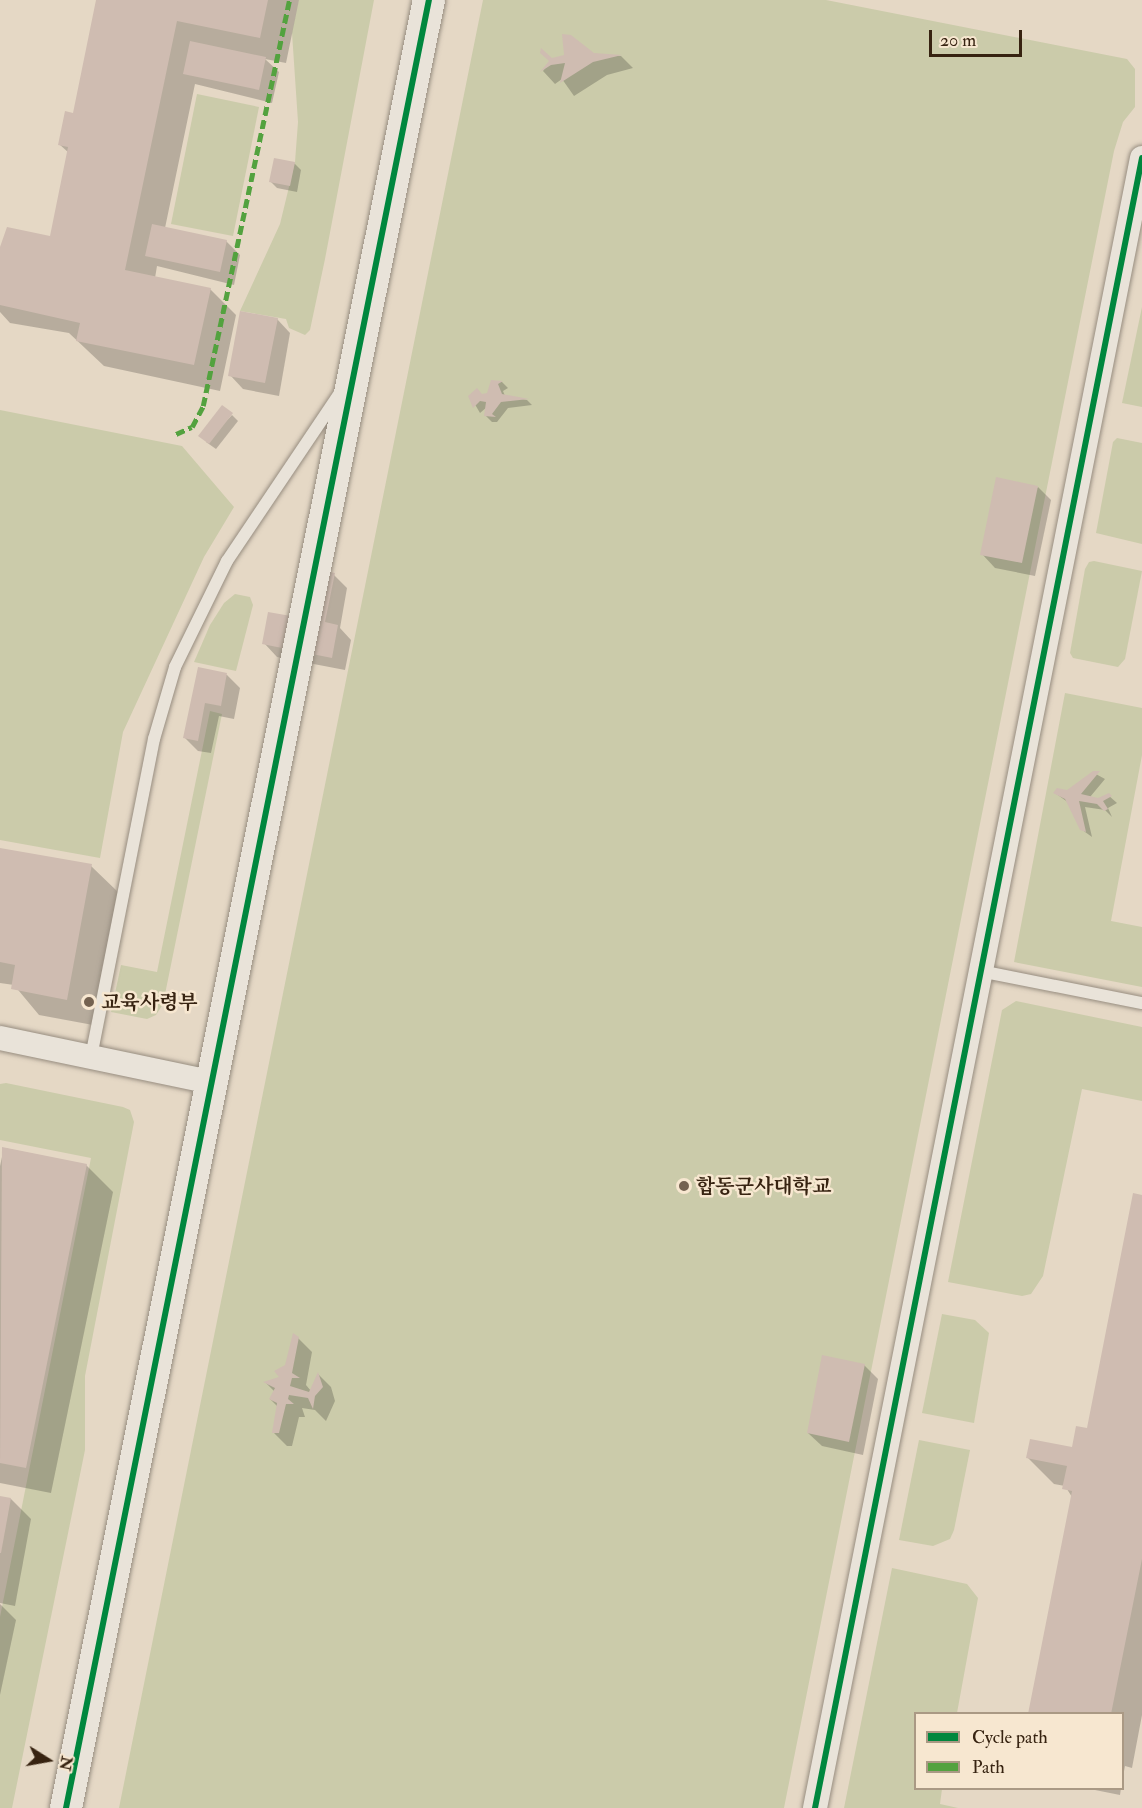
<!DOCTYPE html>
<meta charset="utf-8">
<style>
body{margin:0}
#map{position:relative;width:1142px;height:1808px;overflow:hidden;background:#e5d8c5;font-family:"IM FELL Double Pica","Noto Serif KR",serif}
div>[style]{position:absolute}
.green>*{inset:0;background:#cbcbaa}
.shadow>*{inset:0;background:#0003}
.building>*{inset:0;background:#cfbcb1}
.roads{filter:drop-shadow(0 0 2px #978d80) drop-shadow(0 0 2px #978d80)}
.service>*{height:12px;margin:-6px;padding:0 6px;transform-origin:6px;border-radius:6px;background:#e9e3d9}
.minor>*{height:24px;margin:-12px;padding:0 12px;transform-origin:12px;border-radius:12px;background:#e9e3d9}
.tertiary>*{height:32px;margin:-16px;padding:0 16px;transform-origin:16px;border-radius:16px;background:#e9e3d9}
.quiet>*{height:4.5px;margin-top:-2.25px;transform-origin:0;background:repeating-linear-gradient(90deg,#53a23f 0 9px,transparent 0 13.5px)}
.cycleway>*{height:6px;margin:-3px;padding:0 3px;transform-origin:3px;border-radius:3px;background:#00873e}
.dots>*{width:16px;height:16px;translate:-50% -50%;box-sizing:border-box;border:3px solid #f7e7d0;border-radius:50%}
span{translate:-50% -50%;white-space:nowrap;text-align:center;line-height:1.15;-webkit-text-stroke:5px #f7e7d0;paint-order:stroke}
.poi-label{font-size:20px;color:#372311;font-weight:700}
.left{translate:0 -50%;text-align:left}
.legend{position:absolute;left:914px;top:1712px;width:210px;height:78px;box-sizing:border-box;background:#f7e7d0;border:2px solid #aa9984;margin:0;padding:8px 10px;list-style:none;font-size:18px;color:#372311}
.legend li{display:flex;align-items:center;gap:12px;height:30px}
.legend b{width:30px;border:2px solid #aa9984}
.north{position:absolute;left:18px;top:1730px;width:60px;height:60px;-webkit-text-stroke:4px #f7e7d0;paint-order:stroke;rotate:101deg;font-size:16px;font-weight:700;line-height:24px;text-align:center;color:#372311}
.north::after{content:'';display:block;margin:auto;width:21px;height:27px;background:#372311;clip-path:polygon(50% 0,100% 100%,50% 72%,0 100%)}
.scale{position:absolute;left:929px;top:30px;width:93px;height:27px;box-sizing:border-box;border:3px solid #372311;border-top:0;padding-left:8px;font-size:18px;line-height:21px;white-space:nowrap;color:#372311;-webkit-text-stroke:4px #f7e7d0;paint-order:stroke}
</style>
<div id="map">
<div class="green">
<i style="clip-path:polygon(299px 0,374px 0,325px 259px,310px 330px,305px 335px,289px 328px,286px 319px,240px 311px,280px 224px,295px 162px,298px 122px,292px 33px)"></i>
<i style="clip-path:polygon(483px 0,826px 0,1127px 59px,1135px 69px,1135px 107px,1123px 122px,1114px 151px,784px 1808px,119px 1808px)"></i>
<i style="clip-path:polygon(197px 94px,259px 107px,233px 236px,171px 224px)"></i>
<i style="clip-path:polygon(1142px 307px,1142px 407px,1122px 403px)"></i>
<i style="clip-path:polygon(0 410px,182px 446px,234px 507px,204px 557px,123px 732px,100px 858px,0 840px)"></i>
<i style="clip-path:polygon(1117px 438px,1142px 443px,1142px 544px,1096px 533px,1113px 442px)"></i>
<i style="clip-path:polygon(1094px 561px,1142px 571px,1125px 659px,1118px 667px,1073px 658px,1070px 653px,1085px 569px,1089px 562px)"></i>
<i style="clip-path:polygon(235px 594px,250px 597px,253px 605px,236px 671px,194px 662px,210px 625px,224px 603px)"></i>
<i style="clip-path:polygon(1065px 693px,1142px 708px,1142px 755px,1111px 921px,1142px 927px,1142px 987px,1014px 962px)"></i>
<i style="clip-path:polygon(210px 711px,222px 714px,163px 1004px,156px 1015px,147px 1019px,111px 1012px,121px 965px,157px 972px)"></i>
<i style="clip-path:polygon(1016px 1001px,1142px 1027px,1142px 1101px,1082px 1089px,1043px 1276px,1031px 1294px,1022px 1296px,948px 1282px,1002px 1010px)"></i>
<i style="clip-path:polygon(6px 1083px,123px 1107px,130px 1110px,134px 1122px,85px 1376px,85px 1450px,12px 1808px,0 1808px,0 1617px,91px 1158px,0 1140px,0 1084px)"></i>
<i style="clip-path:polygon(942px 1314px,975px 1320px,989px 1333px,974px 1423px,922px 1413px)"></i>
<i style="clip-path:polygon(919px 1440px,970px 1450px,954px 1530px,950px 1539px,933px 1546px,899px 1540px)"></i>
<i style="clip-path:polygon(892px 1568px,967px 1584px,978px 1598px,957px 1713px,916px 1714px,916px 1788px,942px 1789px,940px 1804px,958px 1808px,844px 1808px)"></i>
</div>
<div class="shadow">
<i style="clip-path:polygon(98px 0,299px 0,286px 63px,265px 59px,279px 72px,272px 103px,195px 84px,165px 228px,226px 241px,240px 255px,234px 285px,157px 266px,155px 278px,210px 289px,236px 315px,220px 391px,104px 366px,69px 333px,10px 323px,0 312px,0 248px,51px 238px,69px 153px,59px 144px,74px 114px)"></i>
<i style="clip-path:polygon(594px 54px,621px 56px,633px 68px,607px 75px,574px 96px,562px 79px,555px 84px,543px 71px,552px 59px)"></i>
<i style="clip-path:polygon(294px 163px,301px 170px,297px 192px,277px 188px,271px 182px)"></i>
<i style="clip-path:polygon(277px 319px,290px 333px,279px 396px,243px 389px,230px 375px)"></i>
<i style="clip-path:polygon(492px 382px,502px 382px,508px 388px,503px 391px,505px 396px,527px 400px,532px 405px,508px 408px,497px 422px,492px 422px,485px 415px,487px 407px,480px 413px,470px 396px,489px 395px)"></i>
<i style="clip-path:polygon(232px 415px,238px 421px,216px 449px,206px 442px)"></i>
<i style="clip-path:polygon(1038px 487px,1051px 500px,1035px 576px,995px 568px,982px 554px)"></i>
<i style="clip-path:polygon(334px 575px,347px 588px,340px 628px,351px 640px,345px 670px,277px 657px,264px 643px)"></i>
<i style="clip-path:polygon(199px 669px,227px 675px,240px 688px,234px 719px,219px 716px,211px 753px,198px 751px,184px 737px)"></i>
<i style="clip-path:polygon(1094px 773px,1105px 779px,1090px 797px,1098px 800px,1108px 795px,1117px 803px,1108px 808px,1112px 817px,1105px 810px,1085px 807px,1092px 837px,1081px 829px,1069px 803px,1055px 793px,1068px 792px)"></i>
<i style="clip-path:polygon(0 849px,91px 866px,118px 892px,93px 1025px,39px 1015px,14px 985px,0 983px)"></i>
<i style="clip-path:polygon(4px 1148px,86px 1165px,113px 1192px,51px 1493px,0 1483px,0 1166px)"></i>
<i style="clip-path:polygon(1142px 1197px,1142px 1715px,1132px 1768px,1125px 1766px,1122px 1782px,1122px 1714px,1030px 1714px,1072px 1497px,1065px 1486px,1054px 1484px,1028px 1458px,1073px 1449px,1088px 1430px)"></i>
<i style="clip-path:polygon(298px 1338px,312px 1352px,306px 1385px,311px 1391px,318px 1374px,331px 1387px,335px 1401px,326px 1421px,315px 1410px,302px 1408px,305px 1417px,299px 1417px,292px 1446px,287px 1446px,274px 1433px,278px 1407px,270px 1399px,275px 1392px,266px 1383px,281px 1378px)"></i>
<i style="clip-path:polygon(864px 1365px,878px 1379px,863px 1455px,822px 1446px,808px 1433px)"></i>
<i style="clip-path:polygon(0 1497px,11px 1499px,31px 1519px,15px 1606px,0 1603px)"></i>
<i style="clip-path:polygon(0 1604px,16px 1620px,0 1695px)"></i>
<i style="clip-path:polygon(1085px 1788px,1121px 1788px,1120px 1795px)"></i>
</div>
<div class="building">
<i style="clip-path:polygon(96px 0,268px 0,260px 38px,177px 21px,125px 270px,211px 288px,194px 365px,76px 341px,80px 323px,0 305px,0 247px,7px 227px,50px 236px,68px 147px,58px 145px,65px 111px,73px 113px)"></i>
<i style="clip-path:polygon(562px 34px,571px 35px,594px 53px,622px 55px,593px 62px,560px 83px,565px 63px,551px 65px,540px 72px,549px 61px,540px 53px,541px 48px,552px 58px,564px 55px)"></i>
<i style="clip-path:polygon(190px 41px,266px 57px,259px 90px,183px 74px)"></i>
<i style="clip-path:polygon(274px 158px,295px 162px,290px 186px,269px 182px)"></i>
<i style="clip-path:polygon(152px 224px,227px 240px,220px 272px,145px 256px)"></i>
<i style="clip-path:polygon(240px 311px,278px 318px,265px 383px,228px 376px)"></i>
<i style="clip-path:polygon(491px 380px,503px 381px,498px 384px,502px 394px,529px 399px,501px 402px,492px 414px,496px 417px,484px 416px,486px 402px,480px 401px,473px 408px,468px 396px,477px 388px,482px 394px,487px 393px)"></i>
<i style="clip-path:polygon(222px 405px,233px 413px,209px 444px,198px 436px)"></i>
<i style="clip-path:polygon(996px 477px,1038px 486px,1022px 563px,980px 555px)"></i>
<i style="clip-path:polygon(301px 567px,335px 573px,325px 622px,338px 625px,332px 658px,262px 644px,268px 612px,291px 616px)"></i>
<i style="clip-path:polygon(198px 667px,227px 673px,221px 706px,205px 703px,198px 741px,183px 738px)"></i>
<i style="clip-path:polygon(1093px 771px,1100px 771px,1081px 794px,1098px 798px,1109px 793px,1112px 796px,1103px 801px,1108px 809px,1104px 811px,1097px 804px,1079px 801px,1086px 832px,1080px 830px,1065px 799px,1053px 793px,1057px 788px,1067px 790px)"></i>
<i style="clip-path:polygon(0 848px,92px 864px,67px 1000px,11px 989px,15px 965px,0 962px)"></i>
<i style="clip-path:polygon(2px 1147px,87px 1164px,26px 1468px,0 1463px)"></i>
<i style="clip-path:polygon(1133px 1193px,1142px 1195px,1142px 1559px,1111px 1714px,1028px 1714px,1072px 1491px,1062px 1489px,1067px 1466px,1026px 1458px,1030px 1439px,1072px 1447px,1076px 1426px,1087px 1428px)"></i>
<i style="clip-path:polygon(293px 1333px,299px 1337px,292px 1373px,300px 1378px,292px 1378px,290px 1386px,309px 1392px,318px 1372px,323px 1387px,315px 1396px,313px 1409px,308px 1398px,289px 1395px,288px 1399px,294px 1404px,286px 1404px,279px 1433px,272px 1433px,277px 1403px,269px 1399px,275px 1388px,263px 1382px,279px 1377px,274px 1371px,285px 1365px)"></i>
<i style="clip-path:polygon(822px 1355px,865px 1364px,849px 1442px,807px 1433px)"></i>
<i style="clip-path:polygon(0 1496px,11px 1498px,1px 1553px,0 1553px)"></i>
</div>
<div class="roads">
<div class="service">
<i style="left:980px;top:971px;width:165px;rotate:11.2deg"></i>
<i style="left:91px;top:1057px;width:324px;rotate:-78.8deg"></i>
<i style="left:154px;top:739px;width:75px;rotate:-73.7deg"></i>
<i style="left:175px;top:667px;width:118px;rotate:-63.9deg"></i>
<i style="left:227px;top:561px;width:202px;rotate:-56.1deg"></i>
</div>
<div class="minor">
<i style="left:0;top:1038px;width:216px;rotate:11.8deg"></i>
<i style="left:815px;top:1808px;width:1682px;rotate:-78.79deg"></i>
</div>
<div class="tertiary">
<i style="left:66px;top:1808px;width:1844px;rotate:-78.65deg"></i>
</div>
</div>
<div class="quiet">
<i style="left:176px;top:434px;width:17px;rotate:-24deg"></i>
<i style="left:192px;top:427px;width:24px;rotate:-62deg"></i>
<i style="left:203px;top:406px;width:415px;rotate:-78deg"></i>
</div>
<div class="cycleway">
<i style="left:66px;top:1808px;width:1844px;rotate:-78.65deg"></i>
<i style="left:815px;top:1808px;width:1682px;rotate:-78.79deg"></i>
</div>
<div class="dots">
<i style="left:89px;top:1002px;background:#746250"></i>
<i style="left:684px;top:1186px;background:#746250"></i>
</div>
<div class="poi-label">
<span class="left" style="left:101px;top:1002px">교육사령부</span>
<span class="left" style="left:696px;top:1186px">합동군사대학교</span>
</div>
<ul class="legend">
<li><b style="height:8px;background:#00873e"></b>Cycle path</li>
<li><b style="height:8px;background:#53a23f"></b>Path</li>
</ul>
<div class="north">N</div>
<div class="scale">20 m</div>
</div>
